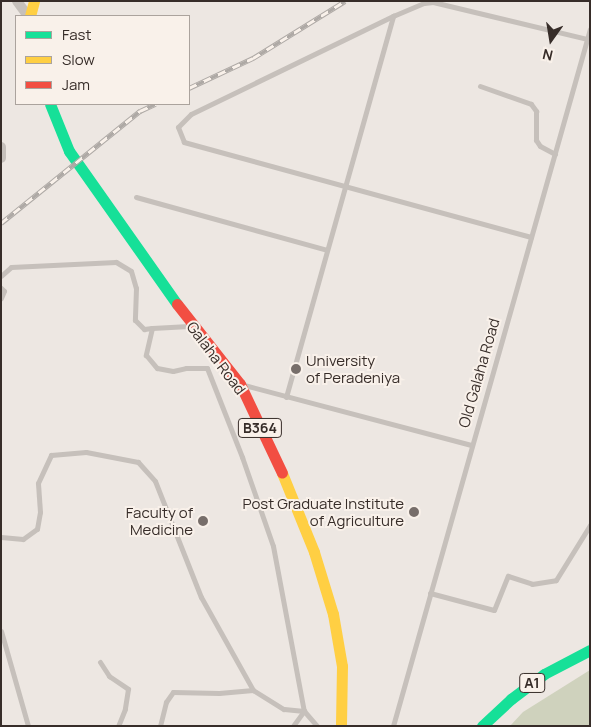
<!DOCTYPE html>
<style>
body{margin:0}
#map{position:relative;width:591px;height:727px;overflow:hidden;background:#ede7e2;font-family:Manrope,sans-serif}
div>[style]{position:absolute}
.green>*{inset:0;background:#cfd2bd}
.lane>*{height:5px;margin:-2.5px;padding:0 2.5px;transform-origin:2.5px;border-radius:2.5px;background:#c6c0bb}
.street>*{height:10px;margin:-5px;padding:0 5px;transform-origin:5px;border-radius:5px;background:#c6c0bb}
.fast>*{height:11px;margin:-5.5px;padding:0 5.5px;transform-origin:5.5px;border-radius:5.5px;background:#16e098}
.slow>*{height:11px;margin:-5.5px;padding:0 5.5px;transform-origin:5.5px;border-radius:5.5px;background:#ffcf43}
.jam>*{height:11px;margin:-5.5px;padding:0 5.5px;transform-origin:5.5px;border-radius:5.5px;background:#f24e42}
.rail>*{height:4.5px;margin-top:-2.25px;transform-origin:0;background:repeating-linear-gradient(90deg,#f9f1ea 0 8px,#aea9a5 0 16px);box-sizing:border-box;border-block:1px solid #aea9a5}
.dots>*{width:14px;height:14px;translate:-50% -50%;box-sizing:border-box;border:2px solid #f9f1ea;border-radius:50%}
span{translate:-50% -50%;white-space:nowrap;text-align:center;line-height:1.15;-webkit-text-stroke:4px #f9f1ea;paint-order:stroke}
.shield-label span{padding:1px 4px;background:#f9f1ea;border:1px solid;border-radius:4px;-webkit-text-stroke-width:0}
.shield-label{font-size:14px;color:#372d29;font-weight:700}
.street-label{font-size:15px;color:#372d29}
.poi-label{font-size:15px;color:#372d29}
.left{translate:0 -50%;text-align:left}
.right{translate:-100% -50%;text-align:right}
.frame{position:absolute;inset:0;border:2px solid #372d29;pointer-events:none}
.legend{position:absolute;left:15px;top:15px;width:175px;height:90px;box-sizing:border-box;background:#f9f1ea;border:1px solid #aba39d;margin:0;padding:6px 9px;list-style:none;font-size:15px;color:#372d29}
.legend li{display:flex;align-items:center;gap:10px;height:25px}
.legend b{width:25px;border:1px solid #aba39d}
.north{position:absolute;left:526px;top:15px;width:50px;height:50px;-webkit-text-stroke:4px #f9f1ea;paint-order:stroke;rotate:193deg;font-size:14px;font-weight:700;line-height:20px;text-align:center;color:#372d29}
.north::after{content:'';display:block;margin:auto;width:18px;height:22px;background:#372d29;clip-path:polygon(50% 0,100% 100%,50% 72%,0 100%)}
</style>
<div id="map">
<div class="green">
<i style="clip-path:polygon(590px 670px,590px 726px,510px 726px,523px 712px)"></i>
</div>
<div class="lane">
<i style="left:480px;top:86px;width:54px;rotate:19.4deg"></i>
<i style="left:531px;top:104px;width:9px;rotate:54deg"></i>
<i style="left:536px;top:111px;width:29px;rotate:90deg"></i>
<i style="left:536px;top:140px;width:7px;rotate:56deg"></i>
<i style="left:540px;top:146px;width:17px;rotate:28deg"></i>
<i style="left:136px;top:197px;width:198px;rotate:15.5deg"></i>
<i style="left:531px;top:237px;width:360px;rotate:-164.7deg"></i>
<i style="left:184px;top:142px;width:16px;rotate:-112deg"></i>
<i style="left:178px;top:127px;width:18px;rotate:-45deg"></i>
<i style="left:191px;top:114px;width:225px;rotate:-25.9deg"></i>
<i style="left:393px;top:16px;width:34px;rotate:-23deg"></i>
<i style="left:424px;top:3px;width:9px;rotate:-6deg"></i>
<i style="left:433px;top:2px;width:158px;rotate:13.5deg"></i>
<i style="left:1px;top:276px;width:13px;rotate:-42deg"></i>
<i style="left:11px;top:267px;width:105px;rotate:-2.7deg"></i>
<i style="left:116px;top:262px;width:17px;rotate:31deg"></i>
<i style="left:131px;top:271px;width:18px;rotate:74deg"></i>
<i style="left:136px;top:288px;width:32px;rotate:92deg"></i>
<i style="left:135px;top:320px;width:13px;rotate:45deg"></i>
<i style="left:144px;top:329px;width:8px;rotate:-7deg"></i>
<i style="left:1px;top:288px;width:4px;rotate:45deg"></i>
<i style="left:4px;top:291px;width:8px;rotate:113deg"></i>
<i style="left:189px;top:326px;width:37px;rotate:177deg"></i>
<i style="left:152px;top:328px;width:28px;rotate:103deg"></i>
<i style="left:146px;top:355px;width:17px;rotate:50deg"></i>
<i style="left:157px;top:368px;width:16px;rotate:11deg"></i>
<i style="left:173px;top:371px;width:13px;rotate:-13deg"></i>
<i style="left:186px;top:368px;width:21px"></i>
<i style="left:207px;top:368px;width:96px;rotate:68.5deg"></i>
<i style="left:242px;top:457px;width:94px;rotate:70.8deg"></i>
<i style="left:273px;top:546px;width:168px;rotate:79.4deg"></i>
<i style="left:304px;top:711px;width:20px;rotate:49deg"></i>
<i style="left:244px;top:385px;width:235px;rotate:14.8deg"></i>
<i style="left:286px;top:397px;width:396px;rotate:-74.3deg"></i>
<i style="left:1px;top:537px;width:22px;rotate:5deg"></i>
<i style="left:23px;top:539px;width:17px;rotate:-36deg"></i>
<i style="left:37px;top:529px;width:17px;rotate:-80deg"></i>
<i style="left:40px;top:512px;width:29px;rotate:-94deg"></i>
<i style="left:38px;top:483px;width:31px;rotate:-65deg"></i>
<i style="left:51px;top:455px;width:35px;rotate:-5deg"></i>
<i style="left:86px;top:452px;width:53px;rotate:10.9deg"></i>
<i style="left:138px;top:462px;width:25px;rotate:48deg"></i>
<i style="left:155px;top:481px;width:125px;rotate:68.4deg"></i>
<i style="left:201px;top:597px;width:107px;rotate:60.8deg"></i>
<i style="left:253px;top:690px;width:36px;rotate:32deg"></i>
<i style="left:284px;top:709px;width:20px;rotate:6deg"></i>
<i style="left:430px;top:593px;width:66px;rotate:14.9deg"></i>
<i style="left:494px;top:610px;width:37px;rotate:-68deg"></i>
<i style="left:508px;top:576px;width:25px;rotate:18deg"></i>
<i style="left:532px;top:584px;width:24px;rotate:-9deg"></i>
<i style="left:556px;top:580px;width:65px;rotate:-58.3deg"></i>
<i style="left:1px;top:631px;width:99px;rotate:74.1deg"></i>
<i style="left:100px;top:662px;width:17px;rotate:57deg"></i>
<i style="left:109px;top:676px;width:23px;rotate:34deg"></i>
<i style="left:128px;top:689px;width:20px;rotate:99deg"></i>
<i style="left:125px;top:709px;width:18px;rotate:112deg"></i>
<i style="left:160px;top:726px;width:25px;rotate:-76deg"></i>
<i style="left:166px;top:702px;width:12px;rotate:-55deg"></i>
<i style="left:173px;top:692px;width:46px;rotate:1.2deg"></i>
<i style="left:219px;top:693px;width:34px;rotate:-5deg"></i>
<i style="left:293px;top:726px;width:19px;rotate:-54deg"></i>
<i style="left:393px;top:726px;width:724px;rotate:-74.22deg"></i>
</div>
<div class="street">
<i style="left:17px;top:1px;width:19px;rotate:54deg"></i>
<i style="left:1px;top:147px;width:11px;rotate:90deg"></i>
</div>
<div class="fast">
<i style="left:50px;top:104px;width:51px;rotate:68deg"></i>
<i style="left:69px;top:151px;width:187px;rotate:54.8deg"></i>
<i style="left:482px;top:726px;width:40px;rotate:-43deg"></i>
<i style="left:511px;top:699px;width:41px;rotate:-37.1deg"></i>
<i style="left:544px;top:674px;width:52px;rotate:-27.6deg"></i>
</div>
<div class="slow">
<i style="left:30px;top:16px;width:16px;rotate:-75deg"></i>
<i style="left:282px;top:473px;width:85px;rotate:67.9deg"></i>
<i style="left:314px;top:552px;width:65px;rotate:73deg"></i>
<i style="left:333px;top:614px;width:53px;rotate:80.2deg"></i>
<i style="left:342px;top:666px;width:60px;rotate:91deg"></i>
</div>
<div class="jam">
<i style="left:177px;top:304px;width:102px;rotate:51.8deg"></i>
<i style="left:240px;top:384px;width:98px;rotate:64.7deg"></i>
</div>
<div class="rail">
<i style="left:189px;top:88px;width:71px;rotate:-25.1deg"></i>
<i style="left:253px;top:58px;width:108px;rotate:-31.8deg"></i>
<i style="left:1px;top:223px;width:179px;rotate:-38.9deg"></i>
<i style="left:140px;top:111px;width:17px;rotate:-25deg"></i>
</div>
<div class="dots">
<i style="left:296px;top:369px;background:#776e6a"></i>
<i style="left:414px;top:512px;background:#776e6a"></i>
<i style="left:203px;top:521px;background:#776e6a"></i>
</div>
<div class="shield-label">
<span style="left:260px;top:428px">B364</span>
<span style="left:532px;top:683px">A1</span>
</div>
<div class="street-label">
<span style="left:216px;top:358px;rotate:53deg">Galaha Road</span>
<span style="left:479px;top:373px;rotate:-74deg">Old Galaha Road</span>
</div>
<div class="poi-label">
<span class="left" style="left:306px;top:369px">University<br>of Peradeniya</span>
<span class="right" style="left:404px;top:512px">Post Graduate Institute<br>of Agriculture</span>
<span class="right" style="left:193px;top:521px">Faculty of<br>Medicine</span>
</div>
<div class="frame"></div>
<ul class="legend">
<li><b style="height:6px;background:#16e098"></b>Fast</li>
<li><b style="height:6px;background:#ffcf43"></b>Slow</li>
<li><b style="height:6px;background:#f24e42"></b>Jam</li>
</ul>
<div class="north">N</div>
</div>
